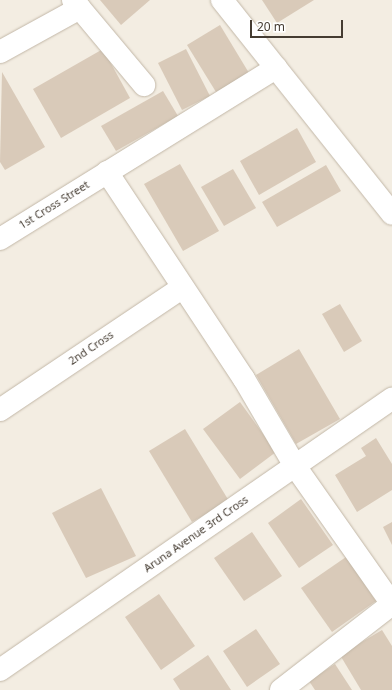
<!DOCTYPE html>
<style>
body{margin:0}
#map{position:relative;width:392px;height:690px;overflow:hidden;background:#f3ede2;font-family:"Noto Sans",sans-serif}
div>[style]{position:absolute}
.building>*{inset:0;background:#d9cab9}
.roads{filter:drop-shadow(0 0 1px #c2b7a7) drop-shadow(0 0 1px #c2b7a7)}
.minor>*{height:22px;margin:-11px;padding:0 11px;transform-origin:11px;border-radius:11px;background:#fff}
span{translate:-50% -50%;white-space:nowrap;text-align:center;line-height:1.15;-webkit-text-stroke:3px #fff;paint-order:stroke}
.street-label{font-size:11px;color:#453c32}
.scale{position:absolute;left:250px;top:20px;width:93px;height:18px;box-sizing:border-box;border:2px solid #453c32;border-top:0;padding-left:5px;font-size:12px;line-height:14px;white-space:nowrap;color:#453c32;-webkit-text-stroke:3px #fff;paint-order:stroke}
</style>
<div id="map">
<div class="building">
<i style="clip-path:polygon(100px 0,150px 0,121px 25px)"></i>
<i style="clip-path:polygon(262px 0,314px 0,277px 23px)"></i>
<i style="clip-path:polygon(220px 25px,249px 73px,216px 92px,187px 45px)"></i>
<i style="clip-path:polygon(103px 49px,130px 98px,61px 138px,33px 89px)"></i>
<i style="clip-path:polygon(186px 49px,210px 96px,182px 110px,158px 63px)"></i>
<i style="clip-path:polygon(2px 72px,45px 147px,5px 170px,0 162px)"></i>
<i style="clip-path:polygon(163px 91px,178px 116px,116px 151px,101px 126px)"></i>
<i style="clip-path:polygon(297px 128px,316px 162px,259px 195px,240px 161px)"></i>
<i style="clip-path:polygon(180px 164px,219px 231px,183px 251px,144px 184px)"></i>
<i style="clip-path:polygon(326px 165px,341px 191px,277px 227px,262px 202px)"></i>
<i style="clip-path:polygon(233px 169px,256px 208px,224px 226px,201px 187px)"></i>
<i style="clip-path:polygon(340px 304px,362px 341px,344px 352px,322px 314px)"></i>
<i style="clip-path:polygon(299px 349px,340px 419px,296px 444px,256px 375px)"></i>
<i style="clip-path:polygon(240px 402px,276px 452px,240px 479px,203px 429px)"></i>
<i style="clip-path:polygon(185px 429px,229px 501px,192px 522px,149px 451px)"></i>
<i style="clip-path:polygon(376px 438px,392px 464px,392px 490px,357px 512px,335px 475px,366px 456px,361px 448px)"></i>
<i style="clip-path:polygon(101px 488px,136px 556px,86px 578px,52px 513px)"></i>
<i style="clip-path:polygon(301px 499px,333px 545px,299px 568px,268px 523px)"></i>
<i style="clip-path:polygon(392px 522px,392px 545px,383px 527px)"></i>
<i style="clip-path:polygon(252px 532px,282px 576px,244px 601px,214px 558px)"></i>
<i style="clip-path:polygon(346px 557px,376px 601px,332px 632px,301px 588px)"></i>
<i style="clip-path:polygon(159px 594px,195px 646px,161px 670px,125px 617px)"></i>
<i style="clip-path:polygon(256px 629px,280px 664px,247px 687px,223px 651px)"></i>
<i style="clip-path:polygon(382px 630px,392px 646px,392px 690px,361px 690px,340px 655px)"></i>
<i style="clip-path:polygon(208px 655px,231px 690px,180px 690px,173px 679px)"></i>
<i style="clip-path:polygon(335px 664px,352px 690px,315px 690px,309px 681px)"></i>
</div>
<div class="roads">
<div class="minor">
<i style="left:73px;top:0;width:111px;rotate:50.1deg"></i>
<i style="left:222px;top:0;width:273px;rotate:51.5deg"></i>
<i style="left:0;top:52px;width:91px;rotate:-28.8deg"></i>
<i style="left:107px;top:172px;width:248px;rotate:56.5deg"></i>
<i style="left:244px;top:379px;width:101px;rotate:59.6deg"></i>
<i style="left:295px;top:466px;width:169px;rotate:54.9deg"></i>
<i style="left:0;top:239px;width:325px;rotate:-31.8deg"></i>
<i style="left:0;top:410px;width:220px;rotate:-33.9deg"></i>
<i style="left:0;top:670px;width:477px;rotate:-34.7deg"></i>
<i style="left:281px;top:690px;width:140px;rotate:-37.8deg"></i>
</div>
</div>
<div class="street-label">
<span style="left:54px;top:205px;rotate:-32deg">1st Cross Street</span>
<span style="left:91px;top:348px;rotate:-34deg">2nd Cross</span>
<span style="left:196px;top:534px;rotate:-35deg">Aruna Avenue 3rd Cross</span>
</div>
<div class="scale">20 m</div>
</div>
